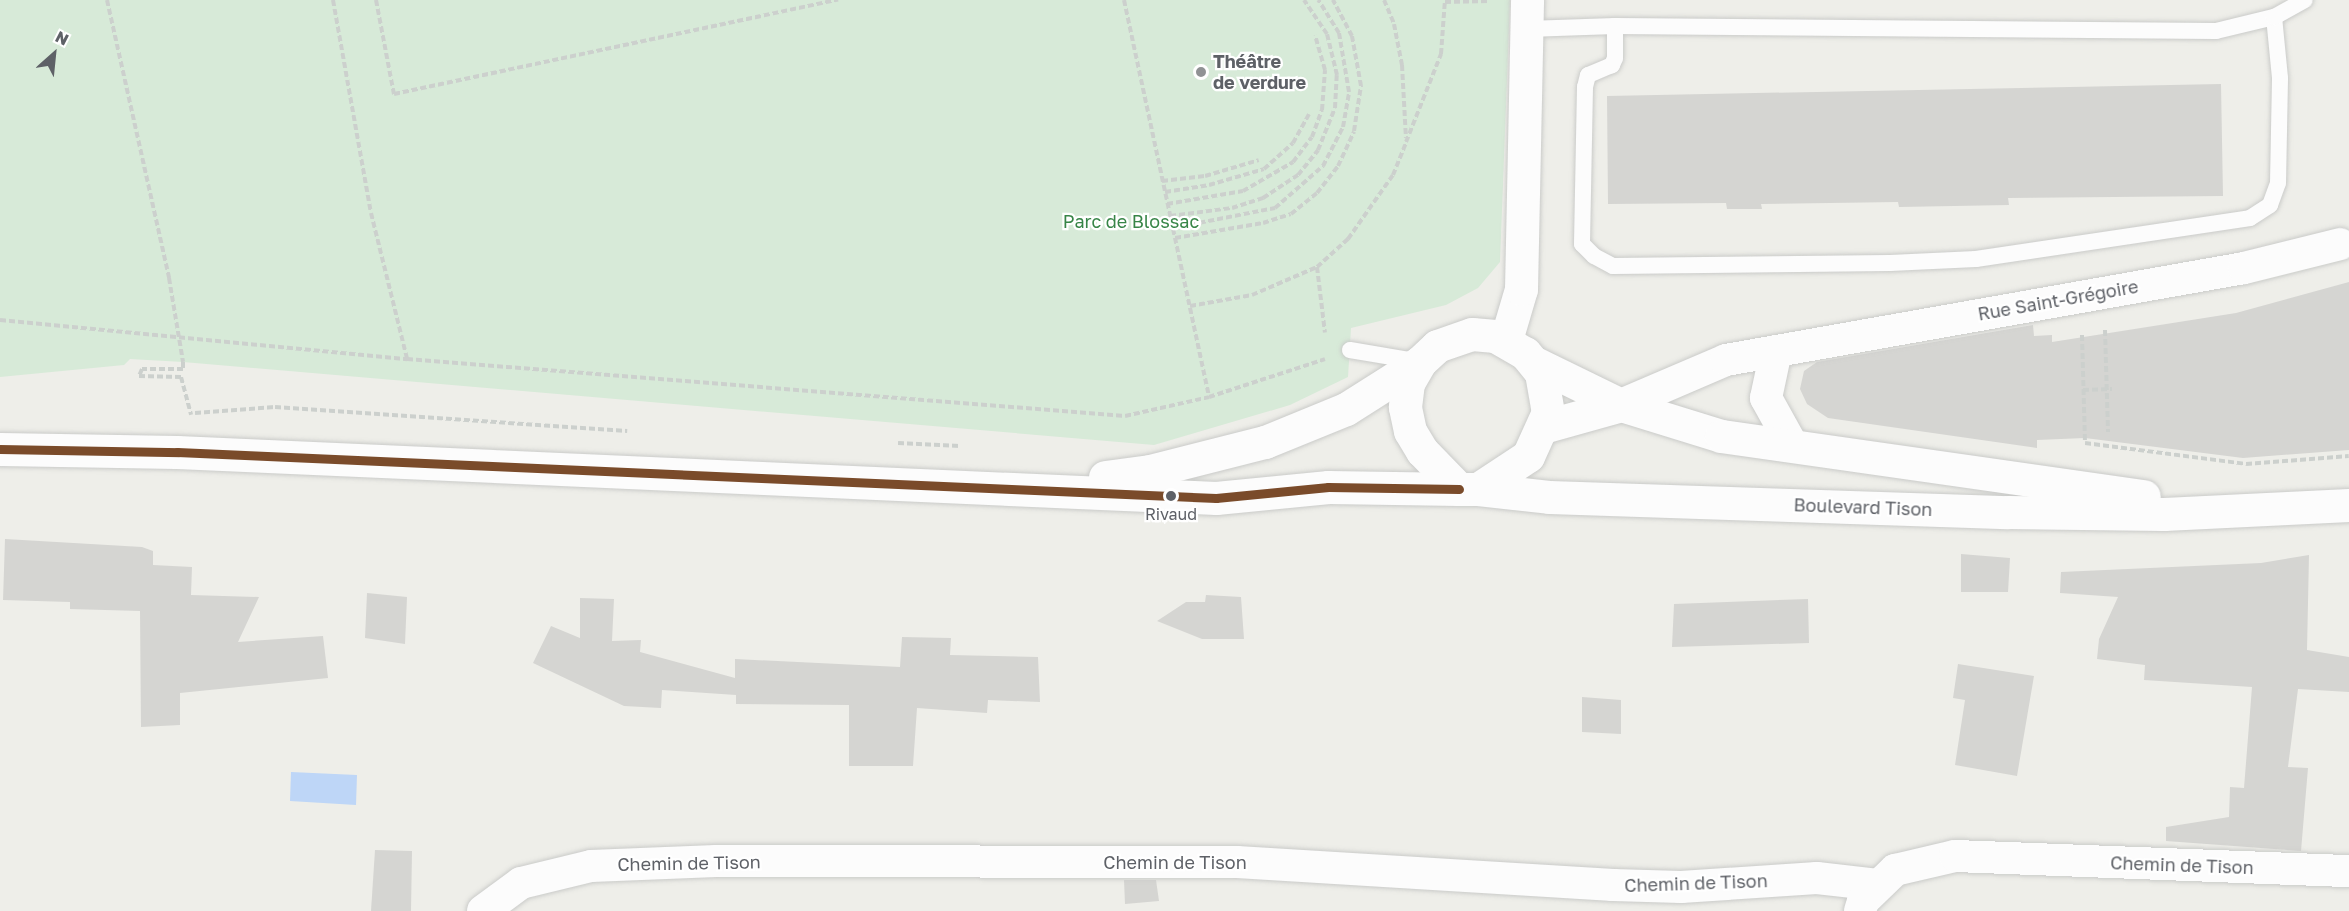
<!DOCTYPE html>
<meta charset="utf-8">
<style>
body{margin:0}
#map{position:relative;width:2349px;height:911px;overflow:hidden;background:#eeeee9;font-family:"Golos Text",sans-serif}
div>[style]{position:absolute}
.green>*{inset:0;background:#d7ead8}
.water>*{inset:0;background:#bed6f7}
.building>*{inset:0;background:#d5d5d2}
.path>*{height:4px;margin-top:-2px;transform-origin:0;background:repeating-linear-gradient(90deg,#ccd0cd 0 6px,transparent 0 9px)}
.roads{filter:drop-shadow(0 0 2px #cacbc9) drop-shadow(0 0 2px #cacbc9)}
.lane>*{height:16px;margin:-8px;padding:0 8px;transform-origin:8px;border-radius:8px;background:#fcfcfc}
.street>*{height:32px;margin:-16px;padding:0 16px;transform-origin:16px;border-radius:16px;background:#fcfcfc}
.secondary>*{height:33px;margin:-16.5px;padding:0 16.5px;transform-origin:16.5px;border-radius:16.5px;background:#fcfcfc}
.bus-1>*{height:9px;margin:-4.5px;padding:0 4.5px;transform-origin:4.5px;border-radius:4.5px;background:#7a4b2a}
.dots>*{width:16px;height:16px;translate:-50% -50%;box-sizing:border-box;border:3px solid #fff;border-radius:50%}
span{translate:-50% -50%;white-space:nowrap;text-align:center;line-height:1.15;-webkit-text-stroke:4.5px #fff;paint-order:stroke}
.bus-label{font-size:16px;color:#5e6167}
.poi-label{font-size:18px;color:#5e6167;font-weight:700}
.left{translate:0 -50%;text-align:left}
.park-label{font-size:18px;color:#378547}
.street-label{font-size:18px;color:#5e6167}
.north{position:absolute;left:24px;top:24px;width:60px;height:60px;-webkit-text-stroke:4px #fff;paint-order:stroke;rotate:27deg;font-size:16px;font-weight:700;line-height:24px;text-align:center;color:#5e6167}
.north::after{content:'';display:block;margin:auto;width:21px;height:27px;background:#5e6167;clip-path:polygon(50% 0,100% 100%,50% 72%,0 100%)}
</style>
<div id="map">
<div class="green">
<i style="clip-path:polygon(0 0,1510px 0,1500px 262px,1478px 288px,1446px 305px,1351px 328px,1348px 377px,1290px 405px,1154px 445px,183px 362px,130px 359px,124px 365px,0 377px)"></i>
</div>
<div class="water">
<i style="clip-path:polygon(291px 772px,357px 775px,356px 805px,290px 801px)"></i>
</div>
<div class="building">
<i style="clip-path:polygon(2221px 84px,2223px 196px,2008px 198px,2009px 205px,1899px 207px,1898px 202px,1761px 204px,1762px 209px,1727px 209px,1726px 203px,1608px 204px,1607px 96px)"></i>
<i style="clip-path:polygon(2349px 282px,2349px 450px,2243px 458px,2085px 438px,2037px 440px,2037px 448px,1828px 418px,1807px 404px,1800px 389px,1804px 371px,1817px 362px,2033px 325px,2034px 336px,2052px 335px,2052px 342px,2236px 313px)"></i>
<i style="clip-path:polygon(5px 539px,142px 547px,153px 551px,153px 565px,192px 567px,191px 595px,259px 597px,238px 642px,323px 636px,328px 678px,180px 693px,180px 725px,141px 727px,140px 611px,70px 609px,70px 602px,3px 600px)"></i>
<i style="clip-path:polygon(1961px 554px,2010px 558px,2008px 592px,1961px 592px)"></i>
<i style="clip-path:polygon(2309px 555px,2307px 650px,2349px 657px,2349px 692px,2298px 689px,2288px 767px,2308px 768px,2301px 851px,2166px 841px,2166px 827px,2229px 817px,2230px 787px,2244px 788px,2252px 687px,2144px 680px,2145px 665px,2097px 659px,2099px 639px,2118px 597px,2060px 593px,2061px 572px,2261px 563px)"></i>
<i style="clip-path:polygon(367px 593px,407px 597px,405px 644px,365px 638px)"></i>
<i style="clip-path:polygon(1206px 595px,1241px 597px,1244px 639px,1202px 639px,1157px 621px,1186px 602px,1205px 602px)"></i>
<i style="clip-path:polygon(580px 598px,614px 599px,612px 641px,641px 640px,640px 652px,735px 678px,735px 659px,900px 667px,902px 637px,951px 638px,950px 655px,1038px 657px,1040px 702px,988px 700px,987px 713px,917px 708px,913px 766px,849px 766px,849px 705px,736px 704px,736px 695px,662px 690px,661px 708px,624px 706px,533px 663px,551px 626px,580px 638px)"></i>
<i style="clip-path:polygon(1808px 599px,1809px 643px,1672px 647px,1674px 604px)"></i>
<i style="clip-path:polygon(1958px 664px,2034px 676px,2017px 776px,1955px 765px,1965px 700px,1953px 698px)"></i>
<i style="clip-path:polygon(1582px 697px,1621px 700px,1621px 734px,1582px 732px)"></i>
<i style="clip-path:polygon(375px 850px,412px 851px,411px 911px,371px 911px)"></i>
<i style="clip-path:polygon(1124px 880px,1156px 880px,1159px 901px,1125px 904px)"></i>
</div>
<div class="path">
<i style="left:107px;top:0;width:285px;rotate:77.4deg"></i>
<i style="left:169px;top:278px;width:85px;rotate:80.5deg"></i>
<i style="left:183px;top:362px;width:7px;rotate:90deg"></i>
<i style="left:183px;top:369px;width:41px;rotate:180deg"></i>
<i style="left:142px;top:369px;width:8px;rotate:113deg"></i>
<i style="left:139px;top:376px;width:42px;rotate:1.4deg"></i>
<i style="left:181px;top:377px;width:39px;rotate:75deg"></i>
<i style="left:333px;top:0;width:216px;rotate:79.9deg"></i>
<i style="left:371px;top:213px;width:150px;rotate:76.1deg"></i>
<i style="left:376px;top:0;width:96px;rotate:79.2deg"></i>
<i style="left:394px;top:94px;width:454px;rotate:-12deg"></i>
<i style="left:1124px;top:0;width:406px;rotate:77.9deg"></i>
<i style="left:1384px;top:0;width:26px;rotate:67deg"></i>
<i style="left:1394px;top:24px;width:42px;rotate:79deg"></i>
<i style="left:1402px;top:65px;width:73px;rotate:86.9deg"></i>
<i style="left:1445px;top:2px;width:45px;rotate:-1.3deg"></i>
<i style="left:1162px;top:181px;width:43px;rotate:-6.6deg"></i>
<i style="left:1205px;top:176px;width:56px;rotate:-16.5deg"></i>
<i style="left:1165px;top:192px;width:45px;rotate:-9deg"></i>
<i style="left:1209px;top:185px;width:57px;rotate:-16.2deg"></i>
<i style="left:1264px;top:169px;width:39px;rotate:-42deg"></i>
<i style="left:1293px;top:143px;width:33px;rotate:-61deg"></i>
<i style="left:1167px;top:204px;width:77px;rotate:-9.7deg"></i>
<i style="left:1243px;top:191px;width:58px;rotate:-30.1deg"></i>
<i style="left:1293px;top:162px;width:31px;rotate:-53deg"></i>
<i style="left:1312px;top:137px;width:29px;rotate:-70deg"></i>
<i style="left:1322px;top:110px;width:40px;rotate:-85.7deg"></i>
<i style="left:1325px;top:70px;width:36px;rotate:-106deg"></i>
<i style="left:1170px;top:216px;width:63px;rotate:-7.4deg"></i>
<i style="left:1232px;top:208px;width:33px;rotate:-18deg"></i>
<i style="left:1263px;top:198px;width:42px;rotate:-33.3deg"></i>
<i style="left:1298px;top:175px;width:32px;rotate:-51deg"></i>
<i style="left:1318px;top:150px;width:45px;rotate:-68deg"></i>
<i style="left:1335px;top:108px;width:33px;rotate:-87deg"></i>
<i style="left:1337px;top:75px;width:42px;rotate:-103.7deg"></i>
<i style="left:1327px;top:34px;width:41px;rotate:-124.1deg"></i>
<i style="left:1173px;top:228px;width:104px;rotate:-11.1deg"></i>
<i style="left:1275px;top:208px;width:64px;rotate:-41.2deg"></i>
<i style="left:1323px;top:166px;width:44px;rotate:-62.9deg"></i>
<i style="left:1343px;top:127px;width:36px;rotate:-80deg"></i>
<i style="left:1349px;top:92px;width:60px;rotate:-99.6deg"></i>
<i style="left:1339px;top:33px;width:39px;rotate:-122deg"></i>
<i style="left:1175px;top:238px;width:89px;rotate:-9.7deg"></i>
<i style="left:1263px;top:223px;width:29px;rotate:-18deg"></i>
<i style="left:1291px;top:214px;width:33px;rotate:-39deg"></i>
<i style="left:1317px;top:193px;width:34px;rotate:-52deg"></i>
<i style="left:1338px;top:166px;width:38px;rotate:-65deg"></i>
<i style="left:1354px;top:131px;width:46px;rotate:-81.2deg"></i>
<i style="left:1361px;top:86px;width:51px;rotate:-100.2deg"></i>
<i style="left:1352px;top:36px;width:41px;rotate:-117.8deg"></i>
<i style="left:1317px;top:267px;width:66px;rotate:83.1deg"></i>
<i style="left:1190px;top:306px;width:63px;rotate:-10.1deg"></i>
<i style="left:1252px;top:295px;width:71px;rotate:-23.3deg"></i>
<i style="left:1317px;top:267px;width:42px;rotate:-42.1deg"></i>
<i style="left:1348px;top:239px;width:78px;rotate:-54.9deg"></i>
<i style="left:1393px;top:175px;width:35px;rotate:-68deg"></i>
<i style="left:1406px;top:142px;width:95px;rotate:-68.3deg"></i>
<i style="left:1441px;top:54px;width:54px;rotate:-85.8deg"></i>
<i style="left:0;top:320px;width:409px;rotate:5.5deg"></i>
<i style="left:407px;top:359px;width:720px;rotate:4.54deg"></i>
<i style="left:1125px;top:416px;width:86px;rotate:-12.7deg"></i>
<i style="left:1209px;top:397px;width:122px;rotate:-18.1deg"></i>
<i style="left:2105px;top:330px;width:102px;rotate:88.3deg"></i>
<i style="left:2082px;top:335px;width:108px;rotate:88.4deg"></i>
<i style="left:2085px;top:443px;width:162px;rotate:7.4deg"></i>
<i style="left:2246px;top:464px;width:103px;rotate:-4.4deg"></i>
<i style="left:2083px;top:390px;width:29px;rotate:-2deg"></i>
<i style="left:195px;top:413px;width:80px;rotate:-4.3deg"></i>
<i style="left:275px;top:407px;width:353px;rotate:3.9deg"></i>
<i style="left:898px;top:443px;width:62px;rotate:2.8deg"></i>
</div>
<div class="roads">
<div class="lane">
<i style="left:1615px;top:26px;width:32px;rotate:90deg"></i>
<i style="left:1615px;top:58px;width:8px;rotate:113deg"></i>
<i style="left:1612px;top:65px;width:26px;rotate:157deg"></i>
<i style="left:1588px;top:75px;width:12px;rotate:104deg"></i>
<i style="left:1585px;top:87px;width:157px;rotate:91.1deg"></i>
<i style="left:1582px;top:244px;width:17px;rotate:45deg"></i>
<i style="left:1594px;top:256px;width:21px;rotate:28deg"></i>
<i style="left:1613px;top:266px;width:277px;rotate:-0.6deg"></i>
<i style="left:1890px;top:263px;width:86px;rotate:-2.7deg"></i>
<i style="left:1976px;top:259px;width:277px;rotate:-8.5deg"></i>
<i style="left:2250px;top:218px;width:24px;rotate:-33deg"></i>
<i style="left:2270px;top:205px;width:23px;rotate:-70deg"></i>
<i style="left:2278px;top:183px;width:105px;rotate:-88.9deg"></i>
<i style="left:2280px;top:78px;width:61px;rotate:-95.6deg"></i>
<i style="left:1527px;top:29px;width:88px;rotate:-2deg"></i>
<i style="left:1615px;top:26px;width:601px;rotate:0.48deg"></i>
<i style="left:2216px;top:31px;width:60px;rotate:-13.6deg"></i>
<i style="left:2274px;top:17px;width:35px;rotate:-29deg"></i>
<i style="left:1350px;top:350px;width:67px;rotate:9.5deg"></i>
</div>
<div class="street">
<i style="left:1776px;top:351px;width:48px;rotate:102deg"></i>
<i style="left:1766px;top:398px;width:54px;rotate:61deg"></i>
<i style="left:1621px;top:405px;width:114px;rotate:-23.2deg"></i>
<i style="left:1726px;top:360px;width:526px;rotate:-10.07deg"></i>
<i style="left:2244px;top:268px;width:99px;rotate:-14deg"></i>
<i style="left:483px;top:911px;width:47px;rotate:-36.4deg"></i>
<i style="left:521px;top:883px;width:72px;rotate:-13.7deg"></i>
<i style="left:591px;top:866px;width:125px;rotate:-2.3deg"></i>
<i style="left:716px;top:861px;width:521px;rotate:0.11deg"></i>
<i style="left:1237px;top:862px;width:377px;rotate:3.5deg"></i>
<i style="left:1613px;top:885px;width:68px;rotate:1.7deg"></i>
<i style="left:1681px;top:887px;width:136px;rotate:-3.8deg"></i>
<i style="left:1817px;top:878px;width:61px;rotate:6.5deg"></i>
<i style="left:1860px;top:911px;width:10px;rotate:-73deg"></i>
<i style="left:1863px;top:901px;width:45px;rotate:-44.1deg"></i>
<i style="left:1895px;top:870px;width:62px;rotate:-13.1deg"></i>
<i style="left:1955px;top:856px;width:394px;rotate:2.2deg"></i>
</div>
<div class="secondary">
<i style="left:1472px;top:334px;width:23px;rotate:5deg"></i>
<i style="left:1495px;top:336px;width:34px;rotate:30deg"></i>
<i style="left:1525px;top:353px;width:26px;rotate:51deg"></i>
<i style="left:1541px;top:373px;width:40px;rotate:80deg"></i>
<i style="left:1548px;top:412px;width:48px;rotate:114.4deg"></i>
<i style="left:1528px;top:456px;width:60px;rotate:146.6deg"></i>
<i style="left:1478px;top:489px;width:19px;rotate:180deg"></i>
<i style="left:1459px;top:489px;width:53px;rotate:-134.2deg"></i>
<i style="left:1422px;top:451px;width:23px;rotate:-121deg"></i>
<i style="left:1410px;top:431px;width:25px;rotate:-102deg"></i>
<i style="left:1405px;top:407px;width:24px;rotate:-83deg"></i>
<i style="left:1408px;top:383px;width:24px;rotate:-60deg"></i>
<i style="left:1420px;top:362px;width:23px;rotate:-43deg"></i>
<i style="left:1437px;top:346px;width:37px;rotate:-19deg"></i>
<i style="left:1506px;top:340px;width:53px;rotate:-73.6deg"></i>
<i style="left:1521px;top:289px;width:289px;rotate:-88.8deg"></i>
<i style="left:1533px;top:362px;width:98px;rotate:26deg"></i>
<i style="left:1621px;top:405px;width:105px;rotate:17.2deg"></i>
<i style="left:1721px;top:436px;width:427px;rotate:8.1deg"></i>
<i style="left:1546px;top:426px;width:78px;rotate:-15.6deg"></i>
<i style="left:0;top:449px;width:177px;rotate:1deg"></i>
<i style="left:177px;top:452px;width:1040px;rotate:2.54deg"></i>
<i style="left:1216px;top:498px;width:113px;rotate:-5.6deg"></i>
<i style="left:1328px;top:487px;width:131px;rotate:0.9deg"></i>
<i style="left:1105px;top:477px;width:45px;rotate:-7.6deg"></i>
<i style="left:1150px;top:471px;width:119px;rotate:-14.2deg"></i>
<i style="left:1265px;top:442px;width:87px;rotate:-22.2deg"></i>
<i style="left:1346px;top:409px;width:88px;rotate:-32.4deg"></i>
<i style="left:1478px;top:489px;width:71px;rotate:6.4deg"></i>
<i style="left:1549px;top:497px;width:459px;rotate:1.9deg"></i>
<i style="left:2008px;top:512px;width:156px;rotate:0.7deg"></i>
<i style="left:2164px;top:514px;width:185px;rotate:-2.8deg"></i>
</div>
</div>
<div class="bus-1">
<i style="left:0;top:449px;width:177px;rotate:1deg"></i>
<i style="left:177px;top:452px;width:1040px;rotate:2.54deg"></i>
<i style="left:1216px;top:498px;width:113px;rotate:-5.6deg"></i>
<i style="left:1328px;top:487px;width:131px;rotate:0.9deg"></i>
</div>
<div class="dots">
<i style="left:1201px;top:72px;background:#909294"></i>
<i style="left:1171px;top:496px;background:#5e6167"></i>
</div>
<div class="bus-label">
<span style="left:1171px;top:514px">Rivaud</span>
</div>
<div class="poi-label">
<span class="left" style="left:1213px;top:72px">Théâtre<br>de verdure</span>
</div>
<div class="park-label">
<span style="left:1131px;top:221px">Parc de Blossac</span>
</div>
<div class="street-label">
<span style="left:2058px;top:300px;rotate:-10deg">Rue Saint-Grégoire</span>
<span style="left:1863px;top:507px;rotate:2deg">Boulevard Tison</span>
<span style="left:1175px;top:862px">Chemin de Tison</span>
<span style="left:689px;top:863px;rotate:-1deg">Chemin de Tison</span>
<span style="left:2182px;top:865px;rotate:2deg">Chemin de Tison</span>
<span style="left:1696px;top:883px;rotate:-2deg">Chemin de Tison</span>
</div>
<div class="north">N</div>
</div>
